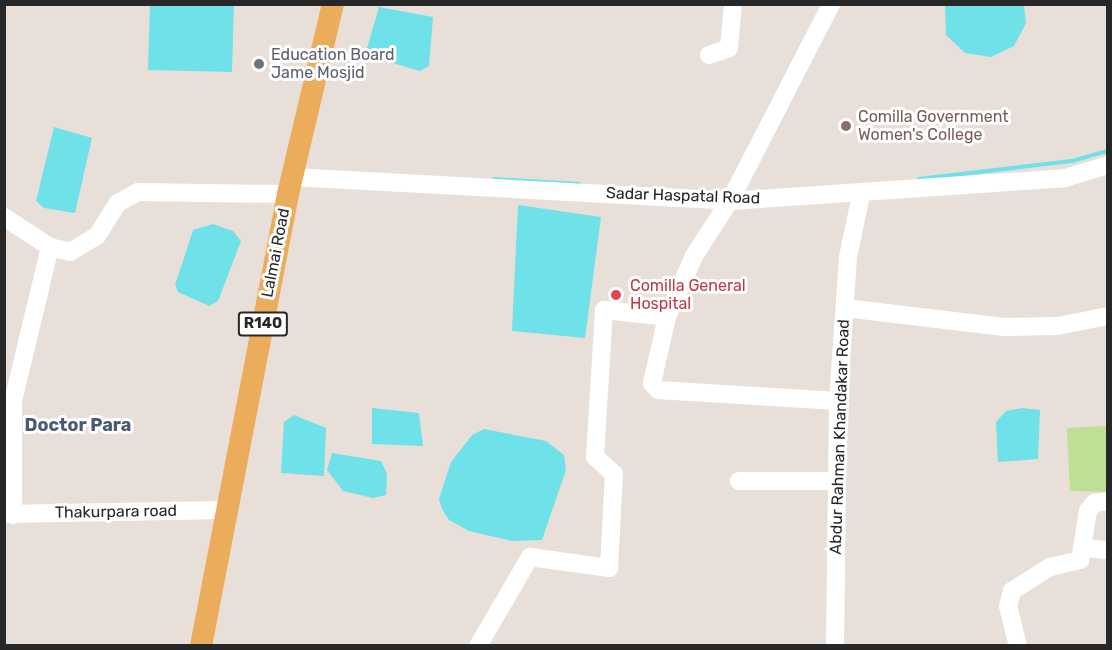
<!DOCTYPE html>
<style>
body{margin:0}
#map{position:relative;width:1112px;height:650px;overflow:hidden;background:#e9dfd9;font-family:Rubik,sans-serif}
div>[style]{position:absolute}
.green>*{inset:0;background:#bedf96}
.water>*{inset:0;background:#6ee1e9}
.stream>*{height:4px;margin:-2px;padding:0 2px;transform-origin:2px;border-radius:2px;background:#6ee1e9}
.minor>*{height:18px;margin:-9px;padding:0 9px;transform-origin:9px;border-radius:9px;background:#fff}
.major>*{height:22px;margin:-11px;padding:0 11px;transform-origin:11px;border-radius:11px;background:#ebad5c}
.dots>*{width:16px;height:16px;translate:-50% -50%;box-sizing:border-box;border:3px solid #fff;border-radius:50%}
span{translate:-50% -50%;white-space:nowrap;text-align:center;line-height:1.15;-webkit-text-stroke:6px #fff;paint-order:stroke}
.shield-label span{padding:2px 4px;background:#fff;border:2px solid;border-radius:4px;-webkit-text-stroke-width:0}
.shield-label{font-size:15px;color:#272727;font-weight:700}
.worship-label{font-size:16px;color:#5b616d}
.left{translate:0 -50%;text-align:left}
.education-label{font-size:16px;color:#785e54}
.street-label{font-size:16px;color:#272727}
.health-label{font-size:16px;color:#be3a42}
.neighbourhood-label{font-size:18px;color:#4a5a76;font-weight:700}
.frame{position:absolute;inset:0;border:6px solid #272727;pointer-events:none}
</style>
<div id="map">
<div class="green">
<i style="clip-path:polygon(1107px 426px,1107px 492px,1070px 491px,1067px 428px)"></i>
</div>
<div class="water">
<i style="clip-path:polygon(150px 5px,234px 5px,232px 72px,148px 70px)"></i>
<i style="clip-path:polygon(945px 5px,1024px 5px,1026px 23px,1014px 46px,991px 57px,965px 53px,946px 35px)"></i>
<i style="clip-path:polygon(379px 7px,433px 17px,429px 66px,420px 71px,365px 55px)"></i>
<i style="clip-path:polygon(54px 127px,92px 138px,75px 213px,44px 208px,36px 201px)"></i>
<i style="clip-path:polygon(518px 205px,601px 217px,585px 338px,512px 331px)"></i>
<i style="clip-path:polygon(213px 224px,233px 231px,241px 241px,218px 301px,209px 306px,178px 292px,175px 285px,193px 230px)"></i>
<i style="clip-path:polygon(372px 408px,419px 413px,423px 446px,372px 444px)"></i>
<i style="clip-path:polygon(1022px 408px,1040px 410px,1038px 459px,998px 462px,996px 422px,1006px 411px)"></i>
<i style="clip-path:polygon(294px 415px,326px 428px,324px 476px,281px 473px,284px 422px)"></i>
<i style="clip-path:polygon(484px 429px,546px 441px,564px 455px,566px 470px,542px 540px,512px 541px,469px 531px,449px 520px,442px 509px,439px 499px,451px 462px,472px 435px)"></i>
<i style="clip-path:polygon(332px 453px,381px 461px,387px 474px,386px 495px,373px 498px,343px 491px,327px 470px)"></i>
</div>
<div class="stream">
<i style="left:494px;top:179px;width:85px;rotate:3.4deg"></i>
<i style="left:919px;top:179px;width:154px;rotate:-6.7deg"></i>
<i style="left:1072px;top:161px;width:37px;rotate:-16deg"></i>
</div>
<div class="minor">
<i style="left:709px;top:55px;width:21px;rotate:-19deg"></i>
<i style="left:729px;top:48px;width:44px;rotate:-84.8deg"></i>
<i style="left:292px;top:177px;width:439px;rotate:3.1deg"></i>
<i style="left:730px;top:201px;width:336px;rotate:-3.9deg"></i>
<i style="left:1065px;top:178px;width:45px;rotate:-16.8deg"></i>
<i style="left:4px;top:217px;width:55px;rotate:33.1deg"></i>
<i style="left:50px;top:247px;width:21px;rotate:14deg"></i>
<i style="left:70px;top:252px;width:31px;rotate:-31deg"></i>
<i style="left:97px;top:236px;width:39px;rotate:-58deg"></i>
<i style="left:118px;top:203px;width:23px;rotate:-29deg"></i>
<i style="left:138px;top:192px;width:150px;rotate:0.8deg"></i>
<i style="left:845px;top:308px;width:160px;rotate:6.8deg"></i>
<i style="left:1004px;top:327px;width:53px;rotate:-1.1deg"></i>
<i style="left:1057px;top:326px;width:52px;rotate:-11.1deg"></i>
<i style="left:667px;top:317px;width:68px;rotate:102.8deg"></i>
<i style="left:652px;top:383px;width:9px;rotate:49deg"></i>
<i style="left:658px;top:390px;width:180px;rotate:3.5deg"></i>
<i style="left:739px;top:481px;width:98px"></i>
<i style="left:4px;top:514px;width:223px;rotate:-1deg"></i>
<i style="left:13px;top:515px;width:114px;rotate:-90deg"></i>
<i style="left:13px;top:401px;width:158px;rotate:-76.5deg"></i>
<i style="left:1084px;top:548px;width:24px;rotate:5deg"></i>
<i style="left:478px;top:646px;width:103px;rotate:-59.7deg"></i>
<i style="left:530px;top:557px;width:80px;rotate:7.9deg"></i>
<i style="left:609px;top:568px;width:94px;rotate:-87deg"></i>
<i style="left:614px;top:474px;width:25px;rotate:-138deg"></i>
<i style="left:595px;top:457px;width:147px;rotate:-86.5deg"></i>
<i style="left:604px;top:310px;width:63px;rotate:6.3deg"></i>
<i style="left:667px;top:317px;width:67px;rotate:-66.1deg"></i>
<i style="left:694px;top:256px;width:70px;rotate:-57.2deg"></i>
<i style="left:732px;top:197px;width:217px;rotate:-62.8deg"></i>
<i style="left:835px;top:646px;width:245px;rotate:-89.3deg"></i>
<i style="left:838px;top:401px;width:144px;rotate:-86deg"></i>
<i style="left:848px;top:257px;width:63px;rotate:-78.2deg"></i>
<i style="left:1018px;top:646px;width:41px;rotate:-104deg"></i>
<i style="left:1008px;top:606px;width:16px;rotate:-75deg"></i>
<i style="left:1012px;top:591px;width:45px;rotate:-32.3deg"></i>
<i style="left:1050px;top:567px;width:31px;rotate:-13deg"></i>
<i style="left:1080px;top:560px;width:50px;rotate:-80.7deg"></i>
<i style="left:1088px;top:511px;width:10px;rotate:-53deg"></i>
<i style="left:1094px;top:503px;width:14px;rotate:-8deg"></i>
</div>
<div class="major">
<i style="left:201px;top:646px;width:460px;rotate:-79.1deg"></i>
<i style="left:288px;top:194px;width:195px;rotate:-76.7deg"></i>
</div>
<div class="dots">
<i style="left:259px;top:64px;background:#6b7280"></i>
<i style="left:846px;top:126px;background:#8d6e63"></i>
<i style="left:616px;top:295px;background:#e0444e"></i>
</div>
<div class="shield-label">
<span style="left:263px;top:324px">R140</span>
</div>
<div class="worship-label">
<span class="left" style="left:271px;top:64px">Education Board<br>Jame Mosjid</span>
</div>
<div class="education-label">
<span class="left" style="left:858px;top:126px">Comilla Government<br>Women's College</span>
</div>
<div class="street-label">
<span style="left:683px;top:196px;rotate:2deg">Sadar Haspatal Road</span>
<span style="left:276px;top:253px;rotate:-79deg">Lalmai Road</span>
<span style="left:840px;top:437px;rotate:-88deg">Abdur Rahman Khandakar Road</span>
<span style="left:116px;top:512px;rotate:-1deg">Thakurpara road</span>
</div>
<div class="health-label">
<span class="left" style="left:630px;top:295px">Comilla General<br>Hospital</span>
</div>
<div class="neighbourhood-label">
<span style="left:78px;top:425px">Doctor Para</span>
</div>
<div class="frame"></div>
</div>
